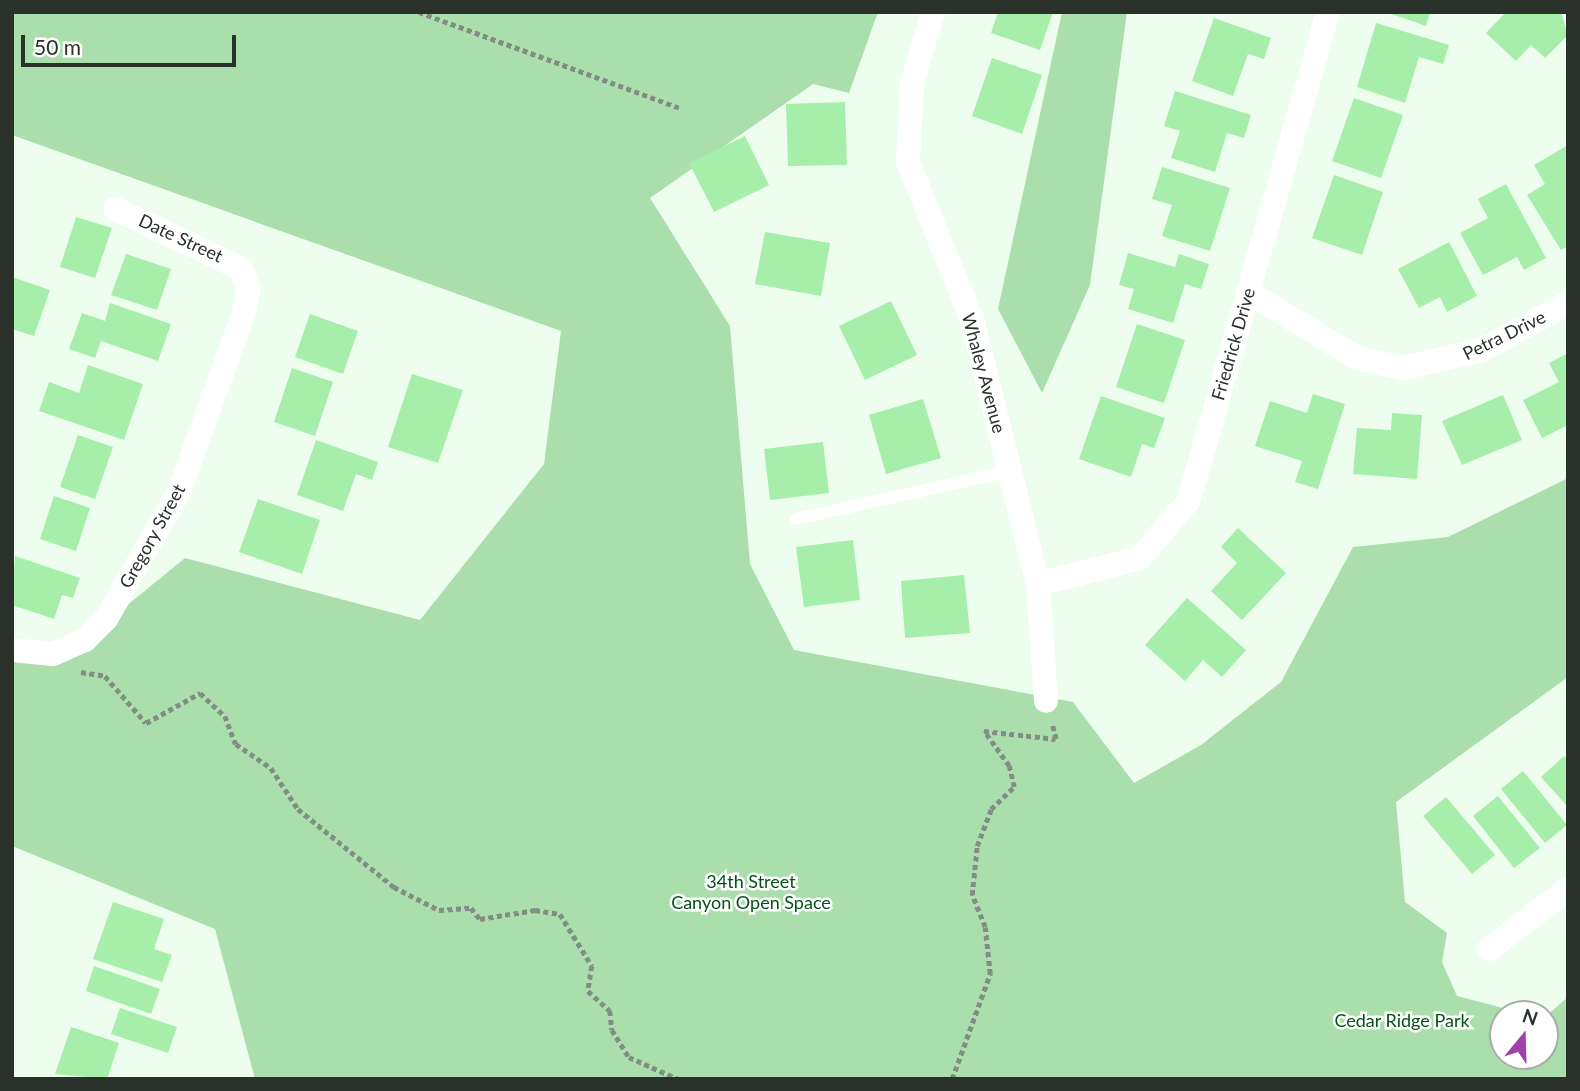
<!DOCTYPE html>
<style>
body{margin:0}
#map{position:relative;width:1580px;height:1091px;overflow:hidden;background:#eefeee;font-family:Lato,sans-serif}
div>[style]{position:absolute}
.green>*{inset:0;background:#aadeac}
.building>*{inset:0;background:#a7eeab}
.path>*{height:4.5px;margin-top:-2.25px;transform-origin:0;background:repeating-linear-gradient(90deg,#828e83 0 5px,transparent 0 8.5px)}
.service>*{height:12px;margin:-6px;padding:0 6px;transform-origin:6px;border-radius:6px;background:#fff}
.minor>*{height:24px;margin:-12px;padding:0 12px;transform-origin:12px;border-radius:12px;background:#fff}
span{translate:-50% -50%;white-space:nowrap;text-align:center;line-height:1.15;-webkit-text-stroke:5px #fff;paint-order:stroke}
.street-label{font-size:18px;color:#29312a}
.park-label{font-size:18px;color:#025316}
.frame{position:absolute;inset:0;border:14px solid #29312a;pointer-events:none}
.north{position:absolute;left:1489px;top:1000px;width:70px;height:70px;box-sizing:border-box;background:#fff;border:2px solid #a9adaa;border-radius:50%;rotate:19deg;font-size:19px;font-weight:700;line-height:28px;text-align:center;color:#29312a}
.north::after{content:'';display:block;margin:auto;width:24px;height:32px;background:#9f41aa;clip-path:polygon(50% 0,100% 100%,50% 72%,0 100%)}
.scale{position:absolute;left:21px;top:35px;width:215px;height:32px;box-sizing:border-box;border:4px solid #29312a;border-top:0;padding-left:9px;font-size:21px;line-height:24px;white-space:nowrap;color:#29312a;-webkit-text-stroke:5px #fff;paint-order:stroke}
</style>
<div id="map">
<div class="green">
<i style="clip-path:polygon(12px 12px,878px 12px,849px 93px,813px 84px,650px 198px,730px 326px,750px 564px,794px 650px,1073px 702px,1134px 783px,1201px 745px,1281px 682px,1353px 547px,1448px 537px,1568px 478px,1568px 677px,1396px 802px,1405px 902px,1447px 933px,1442px 962px,1457px 996px,1526px 1014px,1503px 1014px,1503px 1056px,1545px 1056px,1545px 1017px,1568px 997px,1568px 1079px,255px 1079px,215px 929px,12px 846px,12px 659px,54px 665px,185px 558px,420px 620px,544px 464px,561px 331px,12px 135px)"></i>
<i style="clip-path:polygon(1062px 12px,1127px 12px,1090px 285px,1042px 393px,998px 309px)"></i>
</div>
<div class="building">
<i style="clip-path:polygon(998px 12px,1053px 12px,1040px 50px,991px 33px)"></i>
<i style="clip-path:polygon(1386px 12px,1430px 12px,1426px 26px)"></i>
<i style="clip-path:polygon(1506px 12px,1561px 12px,1568px 35px,1545px 58px,1531px 45px,1516px 61px,1486px 33px)"></i>
<i style="clip-path:polygon(1214px 18px,1271px 38px,1264px 59px,1248px 54px,1233px 96px,1192px 81px)"></i>
<i style="clip-path:polygon(1376px 23px,1449px 45px,1443px 64px,1419px 57px,1405px 103px,1357px 87px)"></i>
<i style="clip-path:polygon(992px 58px,1042px 75px,1022px 134px,972px 116px)"></i>
<i style="clip-path:polygon(1175px 91px,1251px 115px,1244px 138px,1227px 133px,1215px 172px,1171px 158px,1180px 131px,1164px 126px)"></i>
<i style="clip-path:polygon(1354px 98px,1403px 115px,1381px 178px,1332px 161px)"></i>
<i style="clip-path:polygon(845px 102px,847px 165px,788px 166px,786px 104px)"></i>
<i style="clip-path:polygon(745px 136px,769px 185px,714px 212px,689px 163px)"></i>
<i style="clip-path:polygon(1568px 145px,1568px 246px,1561px 250px,1527px 195px,1545px 184px,1534px 165px)"></i>
<i style="clip-path:polygon(1162px 167px,1230px 188px,1210px 251px,1162px 236px,1172px 205px,1152px 199px)"></i>
<i style="clip-path:polygon(1334px 175px,1383px 192px,1362px 255px,1312px 238px)"></i>
<i style="clip-path:polygon(1506px 184px,1546px 258px,1524px 270px,1517px 257px,1483px 275px,1460px 233px,1488px 218px,1478px 199px)"></i>
<i style="clip-path:polygon(76px 217px,112px 228px,95px 278px,60px 267px)"></i>
<i style="clip-path:polygon(765px 232px,830px 243px,821px 296px,755px 284px)"></i>
<i style="clip-path:polygon(1449px 242px,1477px 296px,1447px 312px,1440px 297px,1419px 308px,1398px 269px)"></i>
<i style="clip-path:polygon(1128px 253px,1175px 267px,1179px 254px,1209px 264px,1201px 289px,1185px 284px,1173px 323px,1128px 309px,1134px 289px,1119px 285px)"></i>
<i style="clip-path:polygon(126px 254px,171px 269px,157px 310px,111px 295px)"></i>
<i style="clip-path:polygon(12px 277px,50px 290px,34px 336px,12px 329px)"></i>
<i style="clip-path:polygon(891px 301px,917px 355px,865px 380px,839px 326px)"></i>
<i style="clip-path:polygon(110px 303px,171px 324px,158px 361px,101px 341px,95px 358px,69px 349px,82px 313px,105px 321px)"></i>
<i style="clip-path:polygon(310px 314px,358px 331px,343px 374px,295px 357px)"></i>
<i style="clip-path:polygon(1137px 324px,1185px 340px,1164px 403px,1116px 387px)"></i>
<i style="clip-path:polygon(1568px 353px,1568px 425px,1542px 438px,1523px 400px,1559px 382px,1549px 363px)"></i>
<i style="clip-path:polygon(88px 365px,143px 384px,124px 440px,39px 411px,49px 382px,79px 393px)"></i>
<i style="clip-path:polygon(292px 368px,333px 382px,315px 436px,274px 422px)"></i>
<i style="clip-path:polygon(412px 374px,463px 390px,438px 463px,388px 447px)"></i>
<i style="clip-path:polygon(1313px 394px,1345px 404px,1318px 489px,1295px 482px,1302px 461px,1255px 446px,1270px 401px,1307px 413px)"></i>
<i style="clip-path:polygon(1503px 395px,1522px 440px,1462px 465px,1442px 421px)"></i>
<i style="clip-path:polygon(1101px 396px,1165px 418px,1154px 448px,1142px 444px,1131px 477px,1079px 459px)"></i>
<i style="clip-path:polygon(923px 399px,941px 458px,886px 474px,869px 415px)"></i>
<i style="clip-path:polygon(1392px 413px,1422px 415px,1417px 479px,1353px 474px,1357px 428px,1391px 430px)"></i>
<i style="clip-path:polygon(78px 435px,113px 447px,95px 499px,60px 487px)"></i>
<i style="clip-path:polygon(316px 440px,378px 462px,372px 480px,356px 474px,343px 511px,297px 495px)"></i>
<i style="clip-path:polygon(823px 442px,829px 493px,770px 500px,764px 449px)"></i>
<i style="clip-path:polygon(54px 496px,90px 508px,76px 551px,40px 539px)"></i>
<i style="clip-path:polygon(258px 499px,320px 520px,302px 574px,239px 552px)"></i>
<i style="clip-path:polygon(1238px 528px,1286px 573px,1242px 620px,1211px 591px,1237px 563px,1221px 547px)"></i>
<i style="clip-path:polygon(853px 540px,860px 600px,804px 607px,796px 547px)"></i>
<i style="clip-path:polygon(15px 556px,80px 578px,73px 598px,62px 595px,54px 619px,12px 605px)"></i>
<i style="clip-path:polygon(964px 575px,970px 633px,905px 638px,901px 581px)"></i>
<i style="clip-path:polygon(1187px 598px,1246px 650px,1222px 677px,1203px 660px,1185px 681px,1145px 645px)"></i>
<i style="clip-path:polygon(1564px 756px,1568px 760px,1568px 807px,1541px 777px)"></i>
<i style="clip-path:polygon(1523px 771px,1567px 825px,1545px 843px,1501px 789px)"></i>
<i style="clip-path:polygon(1498px 796px,1540px 848px,1514px 868px,1473px 816px)"></i>
<i style="clip-path:polygon(1446px 797px,1495px 855px,1472px 874px,1423px 816px)"></i>
<i style="clip-path:polygon(113px 902px,164px 919px,154px 949px,172px 955px,162px 982px,93px 959px)"></i>
<i style="clip-path:polygon(94px 966px,160px 989px,151px 1014px,86px 991px)"></i>
<i style="clip-path:polygon(120px 1008px,177px 1027px,168px 1053px,111px 1034px)"></i>
<i style="clip-path:polygon(71px 1027px,119px 1043px,107px 1079px,55px 1074px)"></i>
</div>
<div class="path">
<i style="left:419px;top:12px;width:278px;rotate:20.2deg"></i>
<i style="left:81px;top:672px;width:24px;rotate:9deg"></i>
<i style="left:105px;top:676px;width:62px;rotate:48.9deg"></i>
<i style="left:146px;top:723px;width:62px;rotate:-29.1deg"></i>
<i style="left:200px;top:693px;width:34px;rotate:43deg"></i>
<i style="left:225px;top:716px;width:30px;rotate:69deg"></i>
<i style="left:236px;top:744px;width:42px;rotate:34.4deg"></i>
<i style="left:271px;top:768px;width:49px;rotate:56.6deg"></i>
<i style="left:298px;top:809px;width:124px;rotate:39.1deg"></i>
<i style="left:394px;top:887px;width:51px;rotate:27.1deg"></i>
<i style="left:439px;top:910px;width:32px;rotate:-4deg"></i>
<i style="left:471px;top:908px;width:14px;rotate:51deg"></i>
<i style="left:480px;top:919px;width:56px;rotate:-9.3deg"></i>
<i style="left:535px;top:910px;width:25px;rotate:9deg"></i>
<i style="left:560px;top:914px;width:61px;rotate:58.4deg"></i>
<i style="left:592px;top:966px;width:25px;rotate:99deg"></i>
<i style="left:588px;top:991px;width:30px;rotate:42deg"></i>
<i style="left:610px;top:1011px;width:19px;rotate:84deg"></i>
<i style="left:612px;top:1030px;width:32px;rotate:58deg"></i>
<i style="left:629px;top:1057px;width:54px;rotate:24.2deg"></i>
<i style="left:952px;top:1079px;width:112px;rotate:-70.1deg"></i>
<i style="left:990px;top:974px;width:47px;rotate:-96.1deg"></i>
<i style="left:985px;top:927px;width:35px;rotate:-112deg"></i>
<i style="left:972px;top:895px;width:49px;rotate:-84.2deg"></i>
<i style="left:977px;top:846px;width:40px;rotate:-69deg"></i>
<i style="left:991px;top:809px;width:32px;rotate:-44deg"></i>
<i style="left:1014px;top:787px;width:22px;rotate:-103deg"></i>
<i style="left:1009px;top:766px;width:43px;rotate:-125.5deg"></i>
<i style="left:984px;top:731px;width:72px;rotate:6.3deg"></i>
<i style="left:1056px;top:739px;width:16px;rotate:-105deg"></i>
<i style="left:1072px;top:1079px;width:10px"></i>
</div>
<div class="service">
<i style="left:796px;top:519px;width:219px;rotate:-12.6deg"></i>
</div>
<div class="minor">
<i style="left:933px;top:12px;width:75px;rotate:106.3deg"></i>
<i style="left:912px;top:84px;width:78px;rotate:92.9deg"></i>
<i style="left:908px;top:162px;width:174px;rotate:68deg"></i>
<i style="left:973px;top:323px;width:269px;rotate:76deg"></i>
<i style="left:1038px;top:584px;width:117px;rotate:86.1deg"></i>
<i style="left:1248px;top:292px;width:127px;rotate:31.2deg"></i>
<i style="left:1357px;top:358px;width:47px;rotate:12.3deg"></i>
<i style="left:1403px;top:368px;width:81px;rotate:-12.8deg"></i>
<i style="left:1482px;top:350px;width:98px;rotate:-28.7deg"></i>
<i style="left:1038px;top:584px;width:105px;rotate:-14.3deg"></i>
<i style="left:1140px;top:558px;width:76px;rotate:-49.8deg"></i>
<i style="left:1189px;top:500px;width:507px;rotate:-74.1deg"></i>
<i style="left:12px;top:650px;width:41px;rotate:5.6deg"></i>
<i style="left:53px;top:654px;width:35px;rotate:-24deg"></i>
<i style="left:85px;top:640px;width:30px;rotate:-45deg"></i>
<i style="left:106px;top:619px;width:144px;rotate:-60.1deg"></i>
<i style="left:178px;top:494px;width:193px;rotate:-70deg"></i>
<i style="left:244px;top:313px;width:23px;rotate:-80deg"></i>
<i style="left:248px;top:290px;width:22px;rotate:-106deg"></i>
<i style="left:242px;top:269px;width:140px;rotate:-154.7deg"></i>
<i style="left:1489px;top:949px;width:99px;rotate:-37.2deg"></i>
</div>
<div class="street-label">
<span style="left:181px;top:238px;rotate:25deg">Date Street</span>
<span style="left:1504px;top:335px;rotate:-26deg">Petra Drive</span>
<span style="left:1233px;top:344px;rotate:-74deg">Friedrick Drive</span>
<span style="left:984px;top:373px;rotate:75deg">Whaley Avenue</span>
<span style="left:152px;top:536px;rotate:-61deg">Gregory Street</span>
</div>
<div class="park-label">
<span style="left:751px;top:892px">34th Street<br>Canyon Open Space</span>
<span style="left:1402px;top:1020px">Cedar Ridge Park</span>
</div>
<div class="frame"></div>
<div class="north">N</div>
<div class="scale">50 m</div>
</div>
